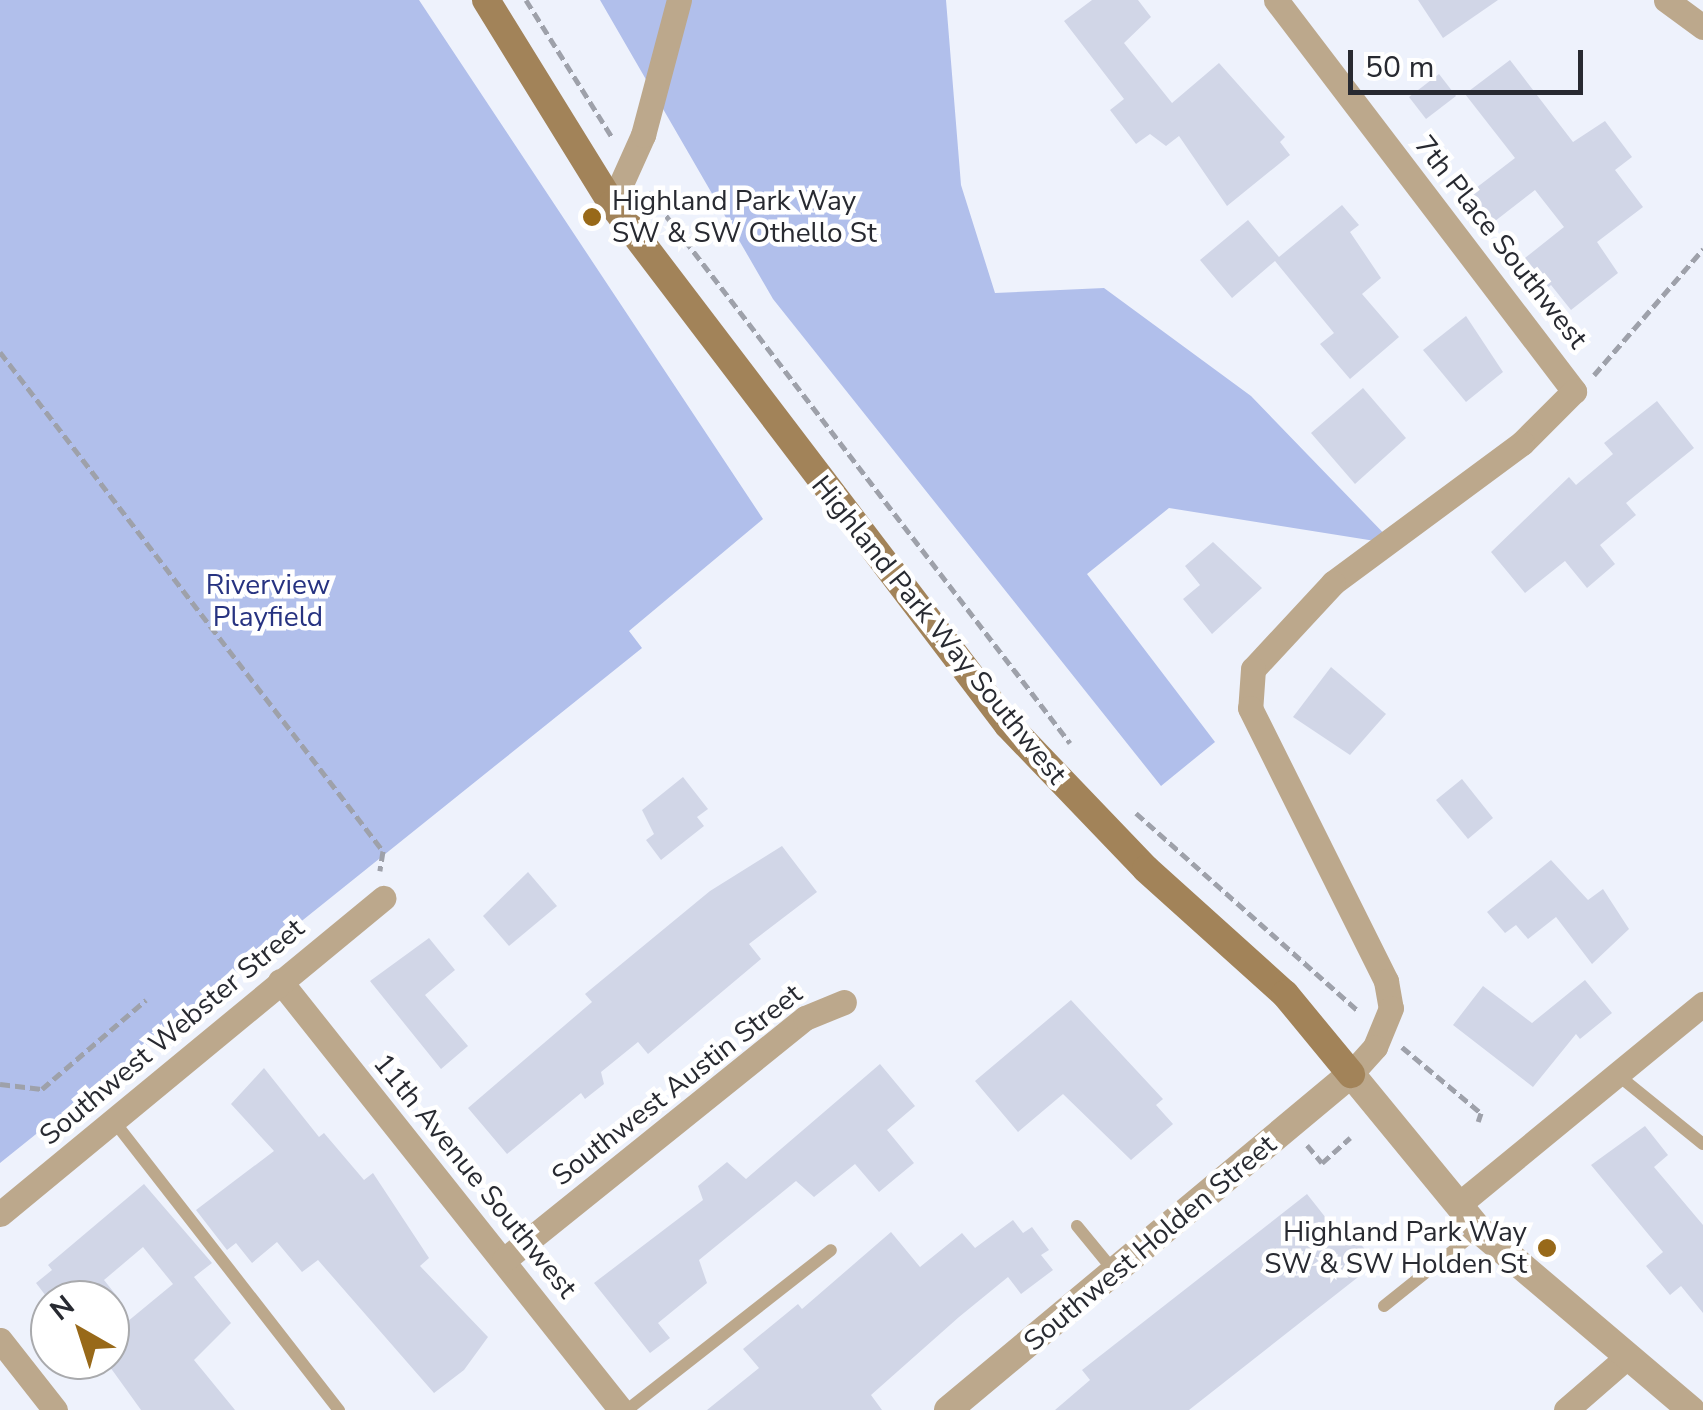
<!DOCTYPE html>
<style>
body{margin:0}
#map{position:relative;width:1703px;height:1410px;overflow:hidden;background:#eef2fc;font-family:"Nunito Sans",sans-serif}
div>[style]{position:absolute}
.green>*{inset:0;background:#b1bfeb}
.building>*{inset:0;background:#d1d6e7}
.path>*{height:5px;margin-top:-2.5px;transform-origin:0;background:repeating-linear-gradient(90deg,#9ea1aa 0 10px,transparent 0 15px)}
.service>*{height:12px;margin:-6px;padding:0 6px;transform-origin:6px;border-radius:6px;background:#bca88c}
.minor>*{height:25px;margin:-12.5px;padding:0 12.5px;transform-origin:12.5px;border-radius:12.5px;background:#bca88c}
.tertiary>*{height:28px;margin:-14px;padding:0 14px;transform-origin:14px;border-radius:14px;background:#bca88c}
.secondary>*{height:28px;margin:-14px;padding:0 14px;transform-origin:14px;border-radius:14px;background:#a28359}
.dots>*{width:28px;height:28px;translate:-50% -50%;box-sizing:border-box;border:5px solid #fff;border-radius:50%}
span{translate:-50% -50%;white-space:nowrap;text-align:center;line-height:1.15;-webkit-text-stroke:9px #fff;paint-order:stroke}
.poi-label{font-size:28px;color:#282a31}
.left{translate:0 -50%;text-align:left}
.right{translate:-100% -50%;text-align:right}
.street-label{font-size:28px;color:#282a31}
.park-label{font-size:28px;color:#273381}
.north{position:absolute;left:30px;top:1280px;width:100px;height:100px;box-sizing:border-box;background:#fff;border:2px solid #a9aaad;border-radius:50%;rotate:321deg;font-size:28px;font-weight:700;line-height:40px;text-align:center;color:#282a31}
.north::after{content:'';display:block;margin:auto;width:35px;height:45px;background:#986919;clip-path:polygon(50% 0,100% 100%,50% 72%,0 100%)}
.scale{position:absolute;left:1348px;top:50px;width:235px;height:45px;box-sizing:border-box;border:5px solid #282a31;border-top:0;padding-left:12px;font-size:30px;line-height:35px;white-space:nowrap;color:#282a31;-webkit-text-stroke:8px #fff;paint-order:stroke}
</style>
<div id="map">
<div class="green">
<i style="clip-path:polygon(0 0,419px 0,763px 519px,629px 631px,642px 648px,0 1163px)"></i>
<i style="clip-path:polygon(600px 0,946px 0,961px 185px,995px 293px,1104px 288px,1251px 396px,1394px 544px,1169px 508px,1087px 574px,1215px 742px,1161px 786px,773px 299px)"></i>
</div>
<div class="building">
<i style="clip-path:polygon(1092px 0,1138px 0,1151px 17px,1124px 43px,1172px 103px,1219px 63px,1285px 137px,1280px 142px,1290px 155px,1227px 206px,1179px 136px,1166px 146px,1150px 134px,1136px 144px,1110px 110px,1124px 99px,1064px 21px)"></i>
<i style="clip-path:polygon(1418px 0,1498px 0,1443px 38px)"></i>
<i style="clip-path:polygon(1510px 60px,1573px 142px,1605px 121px,1632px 157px,1615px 170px,1643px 207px,1597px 242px,1618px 273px,1571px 310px,1551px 285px,1534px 299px,1510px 270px,1564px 227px,1535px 190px,1486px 228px,1463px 198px,1515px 158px,1465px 94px)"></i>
<i style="clip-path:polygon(1439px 74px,1456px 96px,1426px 119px,1409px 97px)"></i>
<i style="clip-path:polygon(1342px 205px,1359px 225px,1350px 232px,1381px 278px,1362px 294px,1399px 337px,1350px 379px,1320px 344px,1334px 333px,1275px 261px,1232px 298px,1200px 260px,1248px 220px,1279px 257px)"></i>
<i style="clip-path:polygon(1466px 316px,1503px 372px,1466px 402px,1423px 350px)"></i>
<i style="clip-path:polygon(1363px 388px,1406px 438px,1355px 484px,1311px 433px)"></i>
<i style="clip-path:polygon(1657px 401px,1694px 448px,1626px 503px,1636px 515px,1600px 545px,1615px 564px,1587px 588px,1565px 561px,1525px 593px,1491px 552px,1569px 477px,1576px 485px,1613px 454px,1604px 443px)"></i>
<i style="clip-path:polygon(1213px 542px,1262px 588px,1212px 634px,1183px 599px,1200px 585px,1185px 566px)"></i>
<i style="clip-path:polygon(1331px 667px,1386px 714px,1350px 755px,1293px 717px)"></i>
<i style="clip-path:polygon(683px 777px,708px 809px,697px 817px,704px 826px,661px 860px,646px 840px,654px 834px,642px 810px)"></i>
<i style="clip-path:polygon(1462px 779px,1493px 818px,1468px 839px,1436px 800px)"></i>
<i style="clip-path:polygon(782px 846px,817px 892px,749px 944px,761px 959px,648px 1054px,638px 1042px,601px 1072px,604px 1084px,585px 1099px,581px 1093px,507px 1154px,468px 1108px,592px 1002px,585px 994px,710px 891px)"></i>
<i style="clip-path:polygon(1551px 860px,1588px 900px,1603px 889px,1629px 929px,1592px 964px,1556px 917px,1528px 939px,1516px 925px,1505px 933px,1487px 912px)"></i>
<i style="clip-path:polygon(528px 872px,557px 906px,509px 946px,483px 916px)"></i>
<i style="clip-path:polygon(429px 938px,455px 970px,425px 995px,468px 1046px,441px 1069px,370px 981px)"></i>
<i style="clip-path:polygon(1585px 980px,1612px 1013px,1580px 1039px,1576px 1034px,1533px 1087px,1453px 1025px,1483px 986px,1532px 1023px)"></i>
<i style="clip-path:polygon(1071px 1000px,1163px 1099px,1156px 1105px,1173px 1124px,1131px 1160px,1063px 1094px,1018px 1132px,975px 1081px)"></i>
<i style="clip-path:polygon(880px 1064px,915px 1106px,887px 1130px,914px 1163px,879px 1192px,855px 1164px,814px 1197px,796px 1181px,699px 1260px,707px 1283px,658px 1323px,670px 1338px,650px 1353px,594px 1283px,703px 1200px,698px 1186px,727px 1162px,746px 1179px)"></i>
<i style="clip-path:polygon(264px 1068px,319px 1137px,324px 1133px,364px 1180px,373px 1173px,429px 1258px,420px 1266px,488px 1337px,464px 1370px,434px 1393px,318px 1260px,302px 1272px,277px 1242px,252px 1263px,236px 1243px,227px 1250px,196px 1210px,274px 1151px,231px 1104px)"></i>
<i style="clip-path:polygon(1645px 1126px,1668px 1155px,1654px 1167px,1703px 1225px,1703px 1313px,1681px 1286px,1670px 1295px,1646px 1266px,1663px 1252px,1591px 1165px)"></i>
<i style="clip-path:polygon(144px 1184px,212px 1263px,194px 1277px,231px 1323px,194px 1360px,235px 1410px,141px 1410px,110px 1367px,110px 1336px,173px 1284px,143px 1247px,104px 1280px,120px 1300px,49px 1300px,36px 1283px,52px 1270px,48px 1265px)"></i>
<i style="clip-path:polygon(1307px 1194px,1337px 1232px,1346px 1226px,1376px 1263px,1189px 1410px,1055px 1410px,1090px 1380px,1082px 1370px)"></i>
<i style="clip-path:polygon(1013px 1220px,1023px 1233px,1032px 1227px,1049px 1250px,1041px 1255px,1053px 1270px,1021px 1294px,1008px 1277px,959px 1317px,871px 1395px,882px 1410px,707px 1410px,759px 1368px,743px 1349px,798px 1304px,802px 1309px,891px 1232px,920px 1267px,962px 1233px,975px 1248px)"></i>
</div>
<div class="path">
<i style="left:526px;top:0;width:162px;rotate:57.9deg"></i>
<i style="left:648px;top:192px;width:694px;rotate:52.55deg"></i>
<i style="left:0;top:352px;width:629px;rotate:52.49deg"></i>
<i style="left:383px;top:851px;width:20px;rotate:99deg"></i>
<i style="left:1594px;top:375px;width:167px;rotate:-49.1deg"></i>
<i style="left:1136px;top:813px;width:299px;rotate:41.7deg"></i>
<i style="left:1402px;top:1047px;width:103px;rotate:39.9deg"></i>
<i style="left:1481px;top:1113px;width:9px;rotate:108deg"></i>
<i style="left:0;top:1084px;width:42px;rotate:6.8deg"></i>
<i style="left:42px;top:1089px;width:137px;rotate:-40.6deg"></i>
<i style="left:1307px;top:1145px;width:23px;rotate:50deg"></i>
<i style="left:1322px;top:1163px;width:38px;rotate:-42deg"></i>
</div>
<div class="service">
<i style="left:1619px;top:1076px;width:108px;rotate:39deg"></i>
<i style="left:113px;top:1120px;width:368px;rotate:52.1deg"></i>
<i style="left:1077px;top:1226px;width:58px;rotate:50.6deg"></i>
<i style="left:1384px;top:1306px;width:122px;rotate:-38.7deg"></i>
<i style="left:627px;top:1410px;width:259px;rotate:-38.1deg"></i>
</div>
<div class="minor">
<i style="left:1276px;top:0;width:492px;rotate:52.7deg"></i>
<i style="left:1574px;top:391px;width:74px;rotate:135deg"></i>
<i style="left:1522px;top:443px;width:235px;rotate:143.5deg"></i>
<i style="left:1333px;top:583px;width:117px;rotate:132.9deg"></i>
<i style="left:1253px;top:669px;width:39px;rotate:94deg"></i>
<i style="left:1250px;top:708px;width:305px;rotate:63.5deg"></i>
<i style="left:1386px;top:981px;width:27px;rotate:80deg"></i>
<i style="left:1391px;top:1008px;width:42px;rotate:112.3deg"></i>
<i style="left:1375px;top:1047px;width:36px;rotate:132deg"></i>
<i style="left:1666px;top:0;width:46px;rotate:36.1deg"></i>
<i style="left:612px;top:204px;width:76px;rotate:-65.8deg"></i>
<i style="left:643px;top:135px;width:140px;rotate:-75.1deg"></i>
<i style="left:280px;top:981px;width:548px;rotate:51.52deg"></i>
<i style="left:1458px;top:1205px;width:317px;rotate:-39.4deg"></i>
<i style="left:0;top:1214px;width:497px;rotate:-39.5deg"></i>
<i style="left:504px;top:1260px;width:386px;rotate:-38.8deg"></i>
<i style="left:805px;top:1018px;width:42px;rotate:-22.3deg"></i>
<i style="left:0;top:1340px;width:89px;rotate:51.8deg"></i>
<i style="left:1566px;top:1410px;width:81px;rotate:-41deg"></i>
</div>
<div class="tertiary">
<i style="left:948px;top:1410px;width:525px;rotate:-39.82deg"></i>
<i style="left:1351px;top:1074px;width:202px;rotate:50.6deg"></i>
<i style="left:1479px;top:1230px;width:278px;rotate:40.3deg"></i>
</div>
<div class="secondary">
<i style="left:486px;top:0;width:240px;rotate:58.3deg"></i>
<i style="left:612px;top:204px;width:654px;rotate:52.76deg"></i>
<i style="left:1008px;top:725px;width:199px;rotate:46.2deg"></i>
<i style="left:1146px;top:869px;width:187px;rotate:42deg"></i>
<i style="left:1285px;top:994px;width:104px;rotate:50.5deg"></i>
</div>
<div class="dots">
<i style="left:592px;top:217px;background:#986919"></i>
<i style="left:1547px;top:1248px;background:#986919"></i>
</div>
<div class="poi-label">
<span class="left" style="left:612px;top:217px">Highland Park Way<br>SW &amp; SW Othello St</span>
<span class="right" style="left:1527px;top:1248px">Highland Park Way<br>SW &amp; SW Holden St</span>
</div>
<div class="street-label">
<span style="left:1501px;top:242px;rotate:52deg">7th Place Southwest</span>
<span style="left:939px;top:630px;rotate:51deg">Highland Park Way Southwest</span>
<span style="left:172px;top:1032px;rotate:-40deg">Southwest Webster Street</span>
<span style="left:677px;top:1085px;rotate:-38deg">Southwest Austin Street</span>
<span style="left:475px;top:1176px;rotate:51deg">11th Avenue Southwest</span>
<span style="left:1150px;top:1243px;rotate:-40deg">Southwest Holden Street</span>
</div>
<div class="park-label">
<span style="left:268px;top:601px">Riverview<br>Playfield</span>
</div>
<div class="north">N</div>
<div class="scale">50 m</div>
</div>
